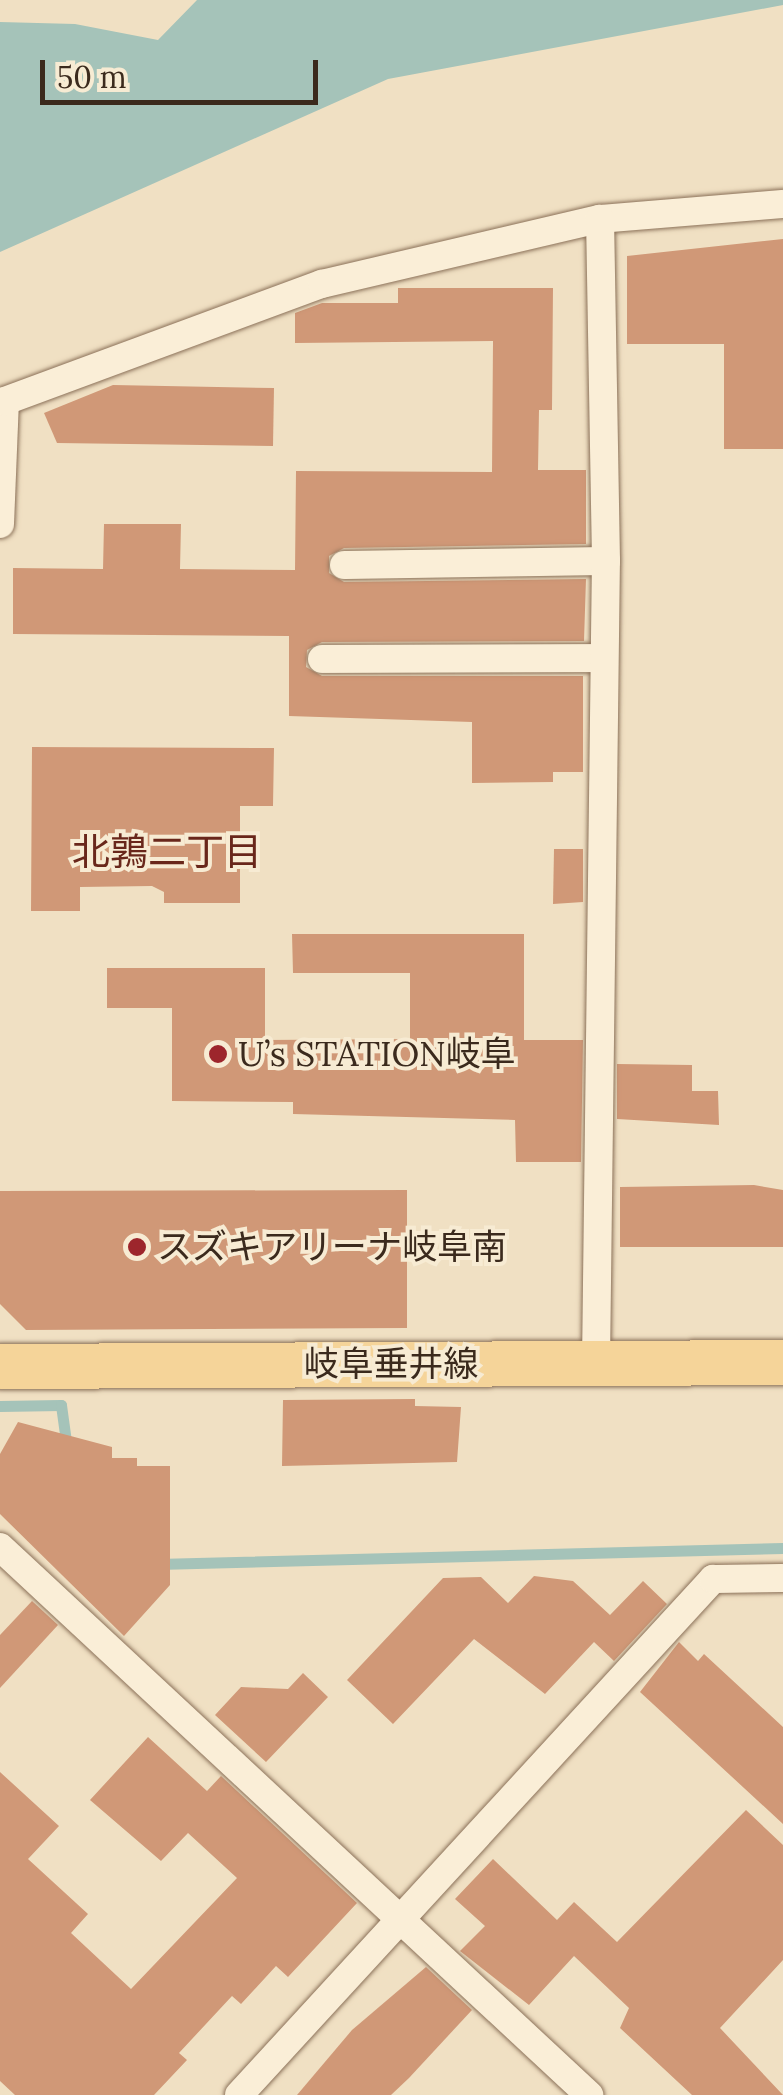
<!DOCTYPE html>
<meta charset="utf-8">
<style>
body{margin:0}
#map{position:relative;width:783px;height:2095px;overflow:hidden;background:#f0e0c3;font-family:Lora,"Noto Sans JP",serif}
div>[style]{position:absolute}
.water>*{inset:0;background:#a5c3b9}
.stream>*{height:11px;margin:-5.5px;padding:0 5.5px;transform-origin:5.5px;border-radius:5.5px;background:#a5c3b9}
.building>*{inset:0;background:#d09877}
.roads{filter:drop-shadow(0 0 2px #8b7159) drop-shadow(0 0 2px #8b7159)}
.street>*{height:28px;margin:-14px;padding:0 14px;transform-origin:14px;border-radius:14px;background:#faeed7}
.primary>*{height:45px;margin:-22.5px;padding:0 22.5px;transform-origin:22.5px;border-radius:22.5px;background:#f5d499}
.dots>*{width:28px;height:28px;translate:-50% -50%;box-sizing:border-box;border:5px solid #f7ebd3;border-radius:50%}
span{translate:-50% -50%;white-space:nowrap;text-align:center;line-height:1.15;-webkit-text-stroke:8px #f7ebd3;paint-order:stroke}
.poi-label{font-size:35px;color:#3b2a1d}
.left{translate:0 -50%;text-align:left}
.street-label{font-size:35px;color:#3b2a1d}
.neighbourhood-label{font-size:38px;color:#69271b}
.scale{position:absolute;left:40px;top:60px;width:278px;height:45px;box-sizing:border-box;border:5px solid #3b2a1d;border-top:0;padding-left:12px;font-size:30px;line-height:35px;white-space:nowrap;color:#3b2a1d;-webkit-text-stroke:8px #f7ebd3;paint-order:stroke}
</style>
<div id="map">
<div class="water">
<i style="clip-path:polygon(197px 0,783px 0,783px 5px,388px 79px,0 252px,0 22px,75px 24px,158px 40px)"></i>
</div>
<div class="stream">
<i style="left:0;top:1406px;width:61px;rotate:-0.9deg"></i>
<i style="left:61px;top:1405px;width:44px;rotate:82.2deg"></i>
<i style="left:157px;top:1564px;width:626px;rotate:-1.46deg"></i>
</div>
<div class="building">
<i style="clip-path:polygon(783px 239px,783px 449px,724px 449px,724px 344px,627px 344px,627px 256px)"></i>
<i style="clip-path:polygon(398px 288px,553px 288px,552px 410px,539px 410px,538px 470px,586px 470px,586px 544px,344px 548px,329px 556px,329px 573px,344px 582px,586px 579px,584px 641px,322px 642px,307px 650px,306px 667px,322px 676px,583px 676px,583px 772px,553px 772px,553px 782px,472px 783px,472px 722px,289px 716px,289px 636px,13px 634px,13px 568px,103px 569px,104px 524px,181px 524px,180px 569px,295px 570px,296px 471px,492px 472px,493px 341px,295px 343px,295px 313px,322px 303px,398px 303px)"></i>
<i style="clip-path:polygon(113px 385px,274px 388px,273px 446px,57px 443px,44px 413px)"></i>
<i style="clip-path:polygon(32px 747px,274px 748px,273px 806px,240px 806px,240px 903px,164px 903px,164px 892px,152px 886px,80px 887px,80px 911px,31px 911px)"></i>
<i style="clip-path:polygon(554px 849px,583px 849px,583px 902px,553px 904px)"></i>
<i style="clip-path:polygon(292px 934px,524px 934px,524px 1040px,583px 1040px,581px 1162px,516px 1162px,515px 1120px,293px 1114px,293px 1102px,172px 1101px,172px 1008px,107px 1008px,107px 968px,265px 968px,265px 1040px,410px 1039px,410px 973px,293px 973px)"></i>
<i style="clip-path:polygon(617px 1064px,692px 1065px,692px 1091px,718px 1091px,719px 1125px,617px 1119px)"></i>
<i style="clip-path:polygon(754px 1185px,783px 1190px,783px 1247px,620px 1247px,620px 1187px)"></i>
<i style="clip-path:polygon(407px 1190px,407px 1328px,26px 1330px,0 1304px,0 1191px)"></i>
<i style="clip-path:polygon(415px 1399px,415px 1406px,461px 1407px,457px 1462px,282px 1466px,283px 1400px)"></i>
<i style="clip-path:polygon(18px 1422px,112px 1447px,112px 1458px,137px 1458px,137px 1466px,170px 1466px,170px 1585px,124px 1636px,0 1514px,0 1454px)"></i>
<i style="clip-path:polygon(534px 1576px,573px 1581px,610px 1615px,643px 1581px,667px 1604px,614px 1661px,594px 1642px,545px 1694px,474px 1639px,393px 1724px,347px 1680px,443px 1578px,481px 1577px,508px 1603px)"></i>
<i style="clip-path:polygon(32px 1601px,58px 1625px,0 1688px,0 1635px)"></i>
<i style="clip-path:polygon(679px 1642px,698px 1661px,704px 1654px,783px 1727px,783px 1824px,640px 1692px)"></i>
<i style="clip-path:polygon(303px 1673px,328px 1697px,266px 1762px,215px 1715px,241px 1687px,288px 1689px)"></i>
<i style="clip-path:polygon(148px 1737px,207px 1791px,221px 1776px,357px 1903px,288px 1977px,276px 1966px,241px 2004px,232px 1996px,179px 2053px,187px 2060px,154px 2095px,15px 2095px,0 2081px,0 1772px,59px 1826px,28px 1859px,88px 1914px,71px 1933px,131px 1989px,237px 1878px,188px 1833px,161px 1861px,90px 1800px)"></i>
<i style="clip-path:polygon(746px 1810px,783px 1845px,783px 1960px,720px 2028px,783px 2095px,692px 2095px,620px 2028px,629px 2008px,574px 1956px,529px 2005px,460px 1951px,485px 1926px,455px 1899px,493px 1859px,557px 1920px,574px 1902px,617px 1942px)"></i>
<i style="clip-path:polygon(426px 1967px,472px 2010px,409px 2078px,391px 2095px,297px 2095px,352px 2030px)"></i>
</div>
<div class="roads">
<div class="street">
<i style="left:0;top:524px;width:123px;rotate:-87.7deg"></i>
<i style="left:5px;top:401px;width:338px;rotate:-20.3deg"></i>
<i style="left:322px;top:284px;width:285px;rotate:-13.2deg"></i>
<i style="left:600px;top:219px;width:184px;rotate:-4.7deg"></i>
<i style="left:344px;top:565px;width:262px;rotate:-0.9deg"></i>
<i style="left:322px;top:659px;width:281px;rotate:-0.2deg"></i>
<i style="left:596px;top:1363px;width:802px;rotate:-89.29deg"></i>
<i style="left:606px;top:561px;width:342px;rotate:-91deg"></i>
<i style="left:0;top:1547px;width:805px;rotate:42.93deg"></i>
<i style="left:239px;top:2095px;width:701px;rotate:-47.43deg"></i>
<i style="left:713px;top:1579px;width:70px;rotate:-0.8deg"></i>
</div>
<div class="primary">
<i style="left:0;top:1366px;width:783px;rotate:-0.29deg"></i>
</div>
</div>
<div class="dots">
<i style="left:218px;top:1054px;background:#9d262c"></i>
<i style="left:137px;top:1247px;background:#9d262c"></i>
</div>
<div class="poi-label">
<span class="left" style="left:238px;top:1054px">U’s STATION岐阜</span>
<span class="left" style="left:157px;top:1247px">スズキアリーナ岐阜南</span>
</div>
<div class="street-label">
<span style="left:391px;top:1364px">岐阜垂井線</span>
</div>
<div class="neighbourhood-label">
<span style="left:167px;top:852px">北鶉二丁目</span>
</div>
<div class="scale">50 m</div>
</div>
